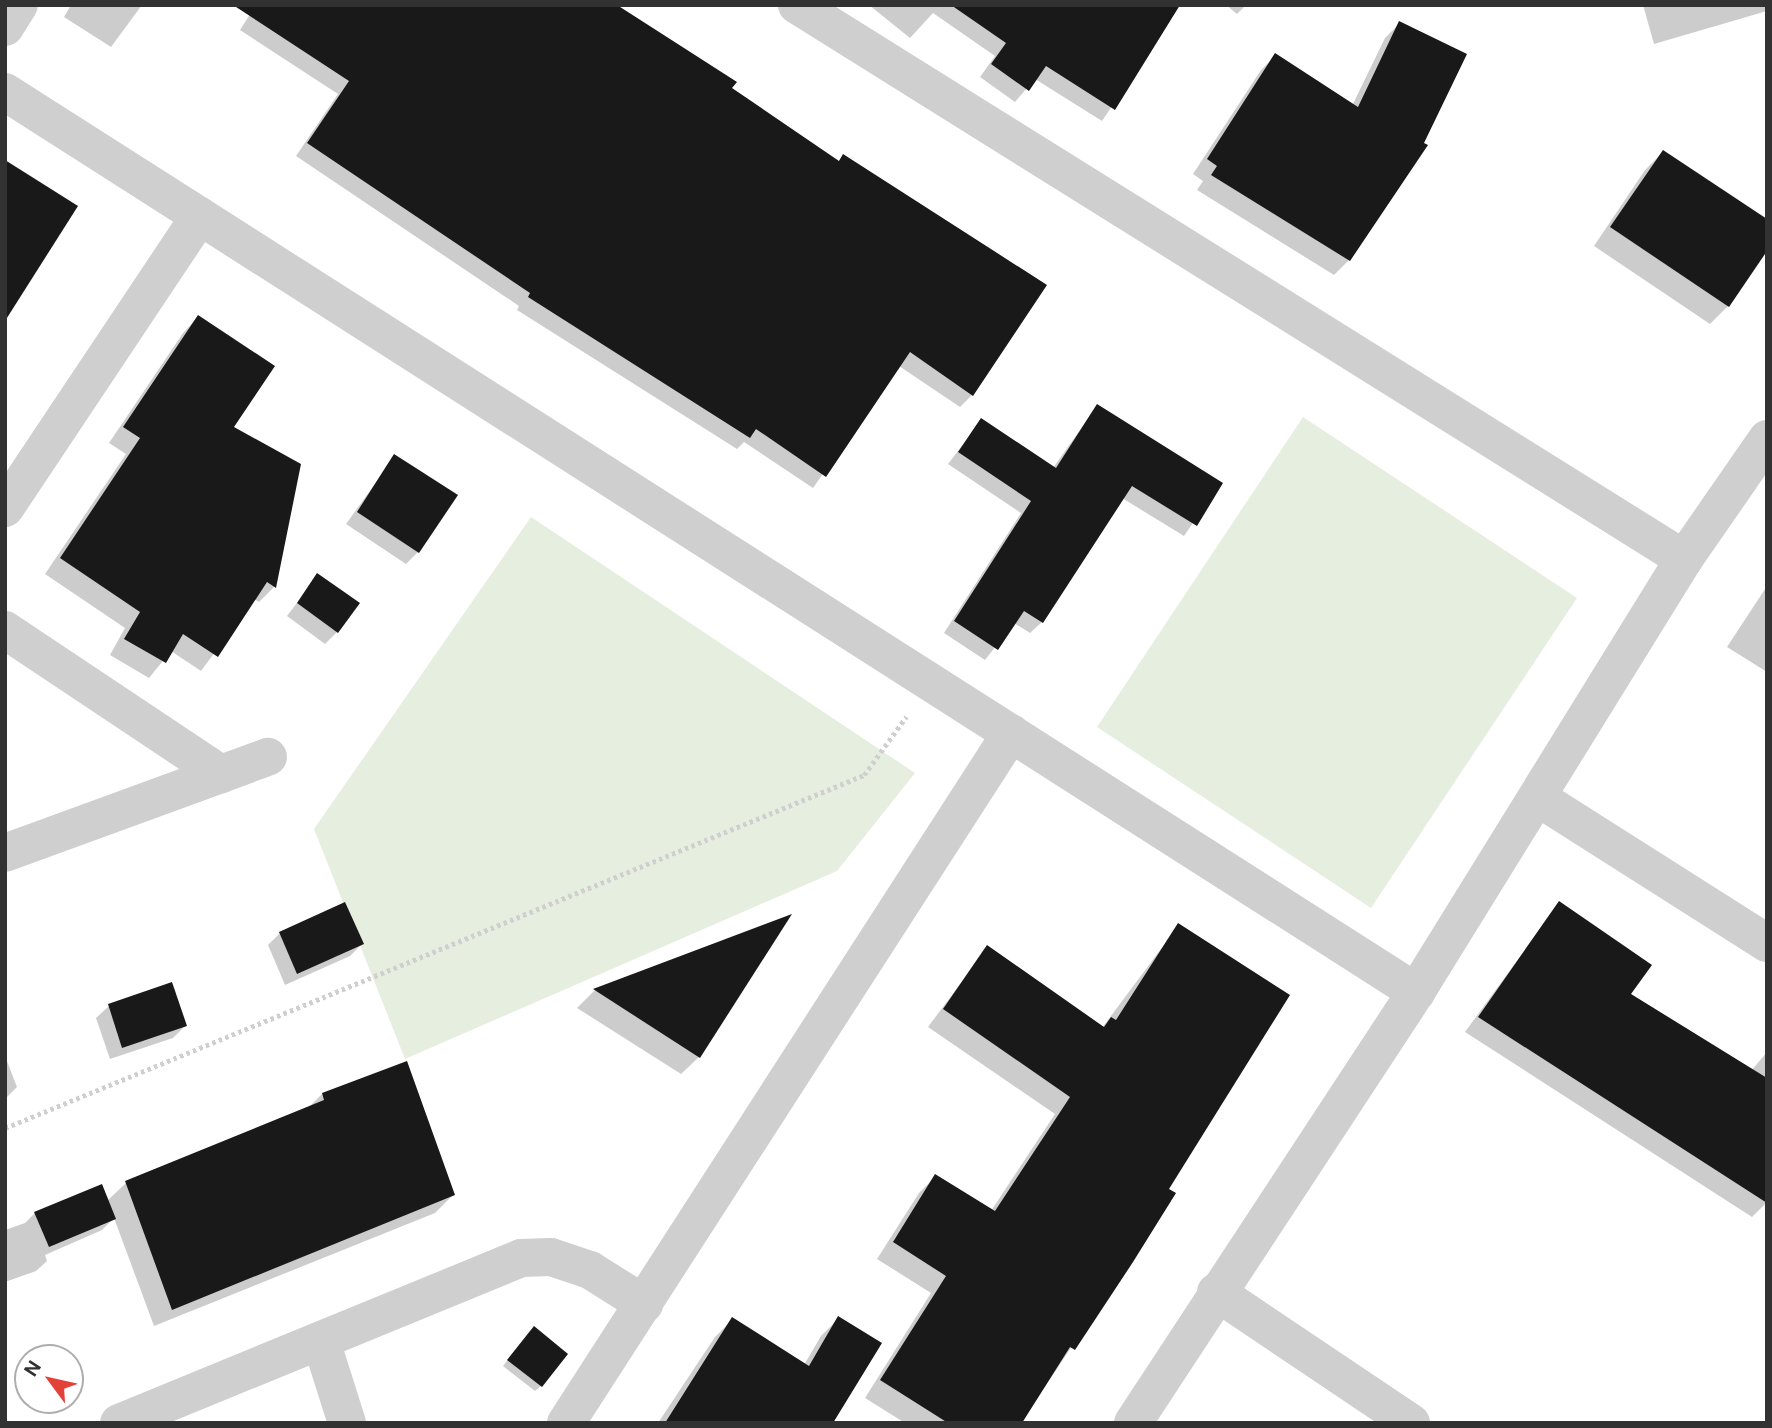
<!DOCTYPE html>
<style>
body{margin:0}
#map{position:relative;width:1772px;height:1428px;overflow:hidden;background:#fff;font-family:"DM Sans",sans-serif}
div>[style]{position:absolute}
.green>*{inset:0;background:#e6eee0}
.shadow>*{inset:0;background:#0003}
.building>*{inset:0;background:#191919}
.path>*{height:4.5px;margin-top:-2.25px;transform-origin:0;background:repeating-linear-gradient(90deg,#cfcfcf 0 3.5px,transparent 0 7px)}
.street>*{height:38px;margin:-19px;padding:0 19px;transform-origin:19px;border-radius:19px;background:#cfcfcf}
span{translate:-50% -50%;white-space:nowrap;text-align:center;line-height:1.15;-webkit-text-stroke:7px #fff;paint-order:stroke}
.frame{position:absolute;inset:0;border:7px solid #323232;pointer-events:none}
.north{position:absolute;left:14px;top:1344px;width:70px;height:70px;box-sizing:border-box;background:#fff;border:2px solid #adadad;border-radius:50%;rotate:303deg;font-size:19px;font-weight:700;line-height:28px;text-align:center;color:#323232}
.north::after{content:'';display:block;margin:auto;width:24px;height:32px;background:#e34239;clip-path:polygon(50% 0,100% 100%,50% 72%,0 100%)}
</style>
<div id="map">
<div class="green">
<i style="clip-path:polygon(1303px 417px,1577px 598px,1371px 908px,1097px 727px)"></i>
<i style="clip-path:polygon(531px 517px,915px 773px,837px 871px,405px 1059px,314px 829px)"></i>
</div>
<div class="shadow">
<i style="clip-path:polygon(71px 5px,142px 5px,111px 47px,64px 17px)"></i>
<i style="clip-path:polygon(256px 5px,730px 88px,837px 163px,843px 156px,972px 395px,960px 407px,899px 366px,813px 488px,744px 442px,737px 449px,517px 310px,519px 306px,296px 156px,338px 94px,240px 30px)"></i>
<i style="clip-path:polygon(869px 5px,1180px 5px,1102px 121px,1035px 79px,1015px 102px,980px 77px,995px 56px,933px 13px,910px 38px)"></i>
<i style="clip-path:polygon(1226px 5px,1246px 5px,1237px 14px)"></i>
<i style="clip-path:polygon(1643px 5px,1767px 5px,1767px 11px,1654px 44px)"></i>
<i style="clip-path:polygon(1400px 23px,1349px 260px,1334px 275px,1197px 190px,1203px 181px,1193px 174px,1261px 70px,1275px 56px,1352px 106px,1385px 38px)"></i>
<i style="clip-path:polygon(1663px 152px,1728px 306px,1710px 324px,1594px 246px,1645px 170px)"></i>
<i style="clip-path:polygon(198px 317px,232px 427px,299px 465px,274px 587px,259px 602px,254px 599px,201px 671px,171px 651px,149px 678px,110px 655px,125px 628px,45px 574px,126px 454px,109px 443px,183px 333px)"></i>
<i style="clip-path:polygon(1097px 406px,1220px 483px,1184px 536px,1122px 498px,1042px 622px,1030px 633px,1014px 623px,985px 660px,944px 633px,1021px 513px,948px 464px,981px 421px,1053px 468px)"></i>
<i style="clip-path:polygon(395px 456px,418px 552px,406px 564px,346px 524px)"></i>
<i style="clip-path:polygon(318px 575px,337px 632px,325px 644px,287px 616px)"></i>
<i style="clip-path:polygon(1767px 586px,1767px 672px,1727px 647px)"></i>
<i style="clip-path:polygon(1559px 903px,1629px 995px,1751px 1071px,1767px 1052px,1767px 1202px,1752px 1217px,1465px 1032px)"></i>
<i style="clip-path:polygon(787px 918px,699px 1057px,681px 1074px,577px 1008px,594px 991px)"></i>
<i style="clip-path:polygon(1178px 926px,1167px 1190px,1173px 1194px,1021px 1423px,905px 1423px,865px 1398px,931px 1293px,877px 1259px,919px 1193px,936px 1176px,991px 1211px,1055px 1114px,928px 1027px,987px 948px,1102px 1028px)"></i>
<i style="clip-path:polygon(280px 933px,362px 944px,350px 956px,285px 985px,268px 945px)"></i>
<i style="clip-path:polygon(171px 984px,185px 1026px,173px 1038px,110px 1059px,96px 1018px,109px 1006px)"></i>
<i style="clip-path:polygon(5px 1056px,17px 1087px,5px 1099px)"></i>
<i style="clip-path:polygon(322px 1094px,453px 1195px,435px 1213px,154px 1326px,114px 1218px,102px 1230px,45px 1255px,47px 1261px,36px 1271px,5px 1282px,5px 1230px,25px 1223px,35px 1213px,107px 1201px,126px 1183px,308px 1108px)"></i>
<i style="clip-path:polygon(838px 1319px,831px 1423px,658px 1423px,715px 1337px,732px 1320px,804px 1365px,821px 1336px)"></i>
<i style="clip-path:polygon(528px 1334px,541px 1386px,535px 1391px,503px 1366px)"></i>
</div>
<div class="building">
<i style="clip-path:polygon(233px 5px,617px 5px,737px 82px,732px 88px,839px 161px,843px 154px,1047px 285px,973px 396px,910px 352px,826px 477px,756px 429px,750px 438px,528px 297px,530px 293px,307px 143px,349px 81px)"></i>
<i style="clip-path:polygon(951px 5px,1180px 5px,1115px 110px,1046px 66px,1029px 91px,991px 64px,1006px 43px)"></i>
<i style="clip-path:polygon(1399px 21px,1467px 54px,1424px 143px,1428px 145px,1350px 261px,1211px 175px,1217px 166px,1207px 159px,1275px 53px,1358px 107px)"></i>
<i style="clip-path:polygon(1663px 150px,1767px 219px,1767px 251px,1729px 307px,1610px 227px)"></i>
<i style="clip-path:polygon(5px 160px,78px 206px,5px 321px)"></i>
<i style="clip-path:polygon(198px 315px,275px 366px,234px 427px,301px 464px,276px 588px,267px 582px,218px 657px,183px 634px,166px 663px,124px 639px,140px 612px,60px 558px,140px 438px,123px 427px)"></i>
<i style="clip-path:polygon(1097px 404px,1223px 483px,1197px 526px,1132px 486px,1043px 623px,1024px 611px,998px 650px,954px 621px,1031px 501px,958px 452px,981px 418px,1056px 468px)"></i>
<i style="clip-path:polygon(394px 454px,458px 495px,419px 553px,357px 512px)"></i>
<i style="clip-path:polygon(317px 573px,360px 603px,338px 633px,297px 603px)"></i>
<i style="clip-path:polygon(1559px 901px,1652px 965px,1631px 994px,1767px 1078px,1767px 1203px,1478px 1017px)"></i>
<i style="clip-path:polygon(345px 902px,364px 944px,297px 974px,279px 932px)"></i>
<i style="clip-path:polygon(792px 914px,700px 1058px,593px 989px)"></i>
<i style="clip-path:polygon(1178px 923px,1290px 995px,1169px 1189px,1176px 1193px,1133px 1262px,1075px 1350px,1070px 1347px,1022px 1423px,948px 1423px,880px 1380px,946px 1276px,893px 1242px,935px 1174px,995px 1211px,1070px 1097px,943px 1009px,987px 945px,1104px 1027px,1111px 1017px,1116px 1020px)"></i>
<i style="clip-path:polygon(172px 982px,187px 1026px,122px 1048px,108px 1004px)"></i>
<i style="clip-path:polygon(407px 1061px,455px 1195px,172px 1310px,125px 1181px,324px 1100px,322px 1093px)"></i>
<i style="clip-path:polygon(102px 1184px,116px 1219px,49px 1247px,34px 1212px)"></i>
<i style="clip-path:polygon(838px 1316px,882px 1343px,833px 1423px,665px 1423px,732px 1317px,809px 1366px)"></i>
<i style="clip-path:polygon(534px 1326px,568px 1354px,542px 1387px,507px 1360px)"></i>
</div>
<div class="path">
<i style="left:5px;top:1128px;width:929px;rotate:-22.34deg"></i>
<i style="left:864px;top:775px;width:72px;rotate:-54.1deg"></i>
</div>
<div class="street">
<i style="left:797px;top:5px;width:1046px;rotate:31.99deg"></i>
<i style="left:5px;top:27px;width:26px;rotate:-58deg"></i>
<i style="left:5px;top:92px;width:1674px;rotate:32.53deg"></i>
<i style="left:5px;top:508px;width:351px;rotate:-56.3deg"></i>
<i style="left:5px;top:630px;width:260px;rotate:33.7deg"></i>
<i style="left:1540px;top:799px;width:269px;rotate:32.4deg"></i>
<i style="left:5px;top:853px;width:280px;rotate:-20.1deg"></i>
<i style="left:1216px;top:1292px;width:235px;rotate:33.9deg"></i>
<i style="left:321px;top:1341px;width:86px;rotate:72.4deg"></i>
<i style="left:119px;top:1423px;width:435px;rotate:-22.3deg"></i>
<i style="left:521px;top:1258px;width:30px;rotate:-2deg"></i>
<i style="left:551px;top:1257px;width:41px;rotate:18.4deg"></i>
<i style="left:590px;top:1270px;width:64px;rotate:32.2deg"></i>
<i style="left:566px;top:1423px;width:821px;rotate:-57.18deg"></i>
<i style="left:1133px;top:1423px;width:516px;rotate:-56.71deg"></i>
<i style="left:1416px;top:992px;width:509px;rotate:-58.25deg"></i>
<i style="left:1684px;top:559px;width:146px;rotate:-55.3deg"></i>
</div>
<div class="frame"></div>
<div class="north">N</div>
</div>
